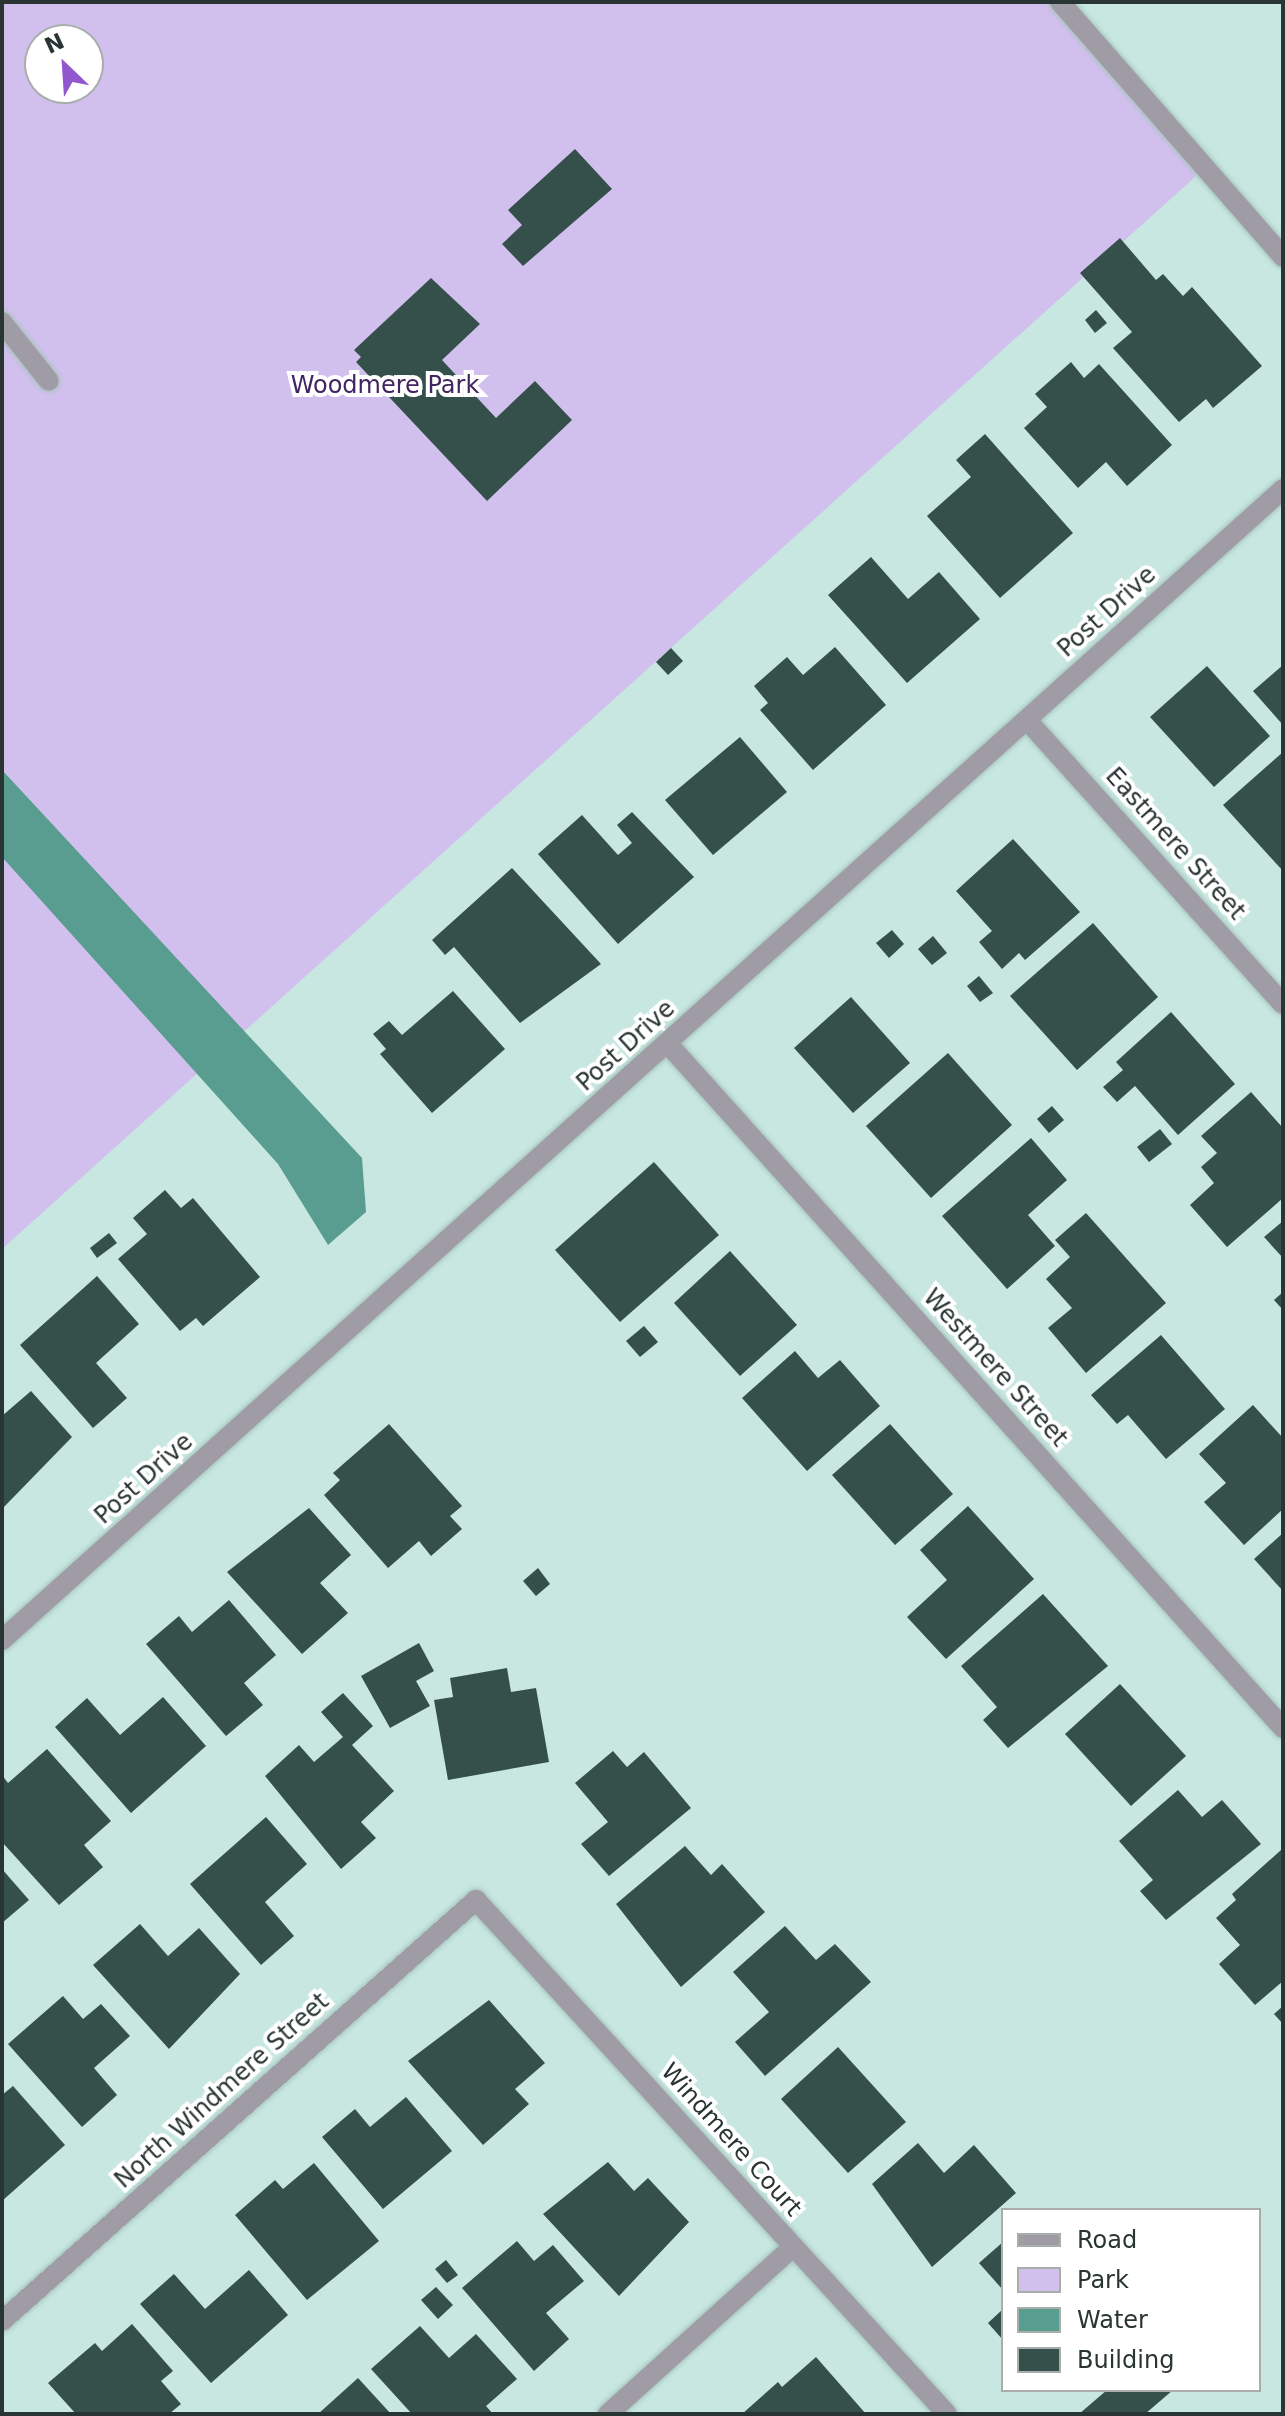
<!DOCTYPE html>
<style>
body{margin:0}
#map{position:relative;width:1285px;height:2416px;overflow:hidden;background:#c7e7e0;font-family:"DejaVu Sans",sans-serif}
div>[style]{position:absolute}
.green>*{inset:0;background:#d1c0ed}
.water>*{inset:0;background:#599c90}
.building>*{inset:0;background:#35504b}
.roads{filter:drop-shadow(0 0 2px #a7c3bd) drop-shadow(0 0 2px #a7c3bd)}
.minor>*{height:20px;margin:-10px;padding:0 10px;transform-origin:10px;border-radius:10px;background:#a09ca6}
span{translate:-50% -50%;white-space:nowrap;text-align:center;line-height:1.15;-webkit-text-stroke:8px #fff;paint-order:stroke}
.park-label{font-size:24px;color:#412560}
.street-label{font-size:24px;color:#283532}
.frame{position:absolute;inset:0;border:4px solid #283532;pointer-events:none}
.legend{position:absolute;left:1001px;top:2208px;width:260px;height:184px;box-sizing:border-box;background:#fff;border:2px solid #a9aead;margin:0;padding:10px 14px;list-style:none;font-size:24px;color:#283532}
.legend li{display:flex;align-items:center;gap:16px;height:40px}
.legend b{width:40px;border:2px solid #a9aead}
.north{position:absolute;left:24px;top:24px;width:80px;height:80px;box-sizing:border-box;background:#fff;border:2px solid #a9aead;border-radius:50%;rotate:335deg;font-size:22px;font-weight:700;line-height:32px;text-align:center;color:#283532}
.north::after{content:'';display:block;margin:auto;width:28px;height:36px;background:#9057cf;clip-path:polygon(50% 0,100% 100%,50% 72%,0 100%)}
</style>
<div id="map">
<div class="green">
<i style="clip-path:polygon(evenodd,2px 2px,1060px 2px,1204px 169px,2px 1249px,2px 2px,40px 40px,88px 40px,88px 88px,40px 88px,40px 40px)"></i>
</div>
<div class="water">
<i style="clip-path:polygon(2px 770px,362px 1158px,366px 1212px,328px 1245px,278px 1164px,2px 857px)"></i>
</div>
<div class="building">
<i style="clip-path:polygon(575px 149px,612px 189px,523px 266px,502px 244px,522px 225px,508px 210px)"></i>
<i style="clip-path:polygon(1120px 238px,1156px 280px,1163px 274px,1183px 296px,1192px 287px,1262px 366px,1213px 408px,1206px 399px,1179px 422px,1113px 348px,1132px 332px,1080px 273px)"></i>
<i style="clip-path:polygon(431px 278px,480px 324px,442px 360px,496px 418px,535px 381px,572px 420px,487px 501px,356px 362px,361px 357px,354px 350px)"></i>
<i style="clip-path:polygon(1096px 310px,1107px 323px,1095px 333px,1085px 320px)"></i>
<i style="clip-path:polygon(1071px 362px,1084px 378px,1099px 364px,1172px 445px,1127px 486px,1106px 462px,1078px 488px,1024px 428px,1047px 407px,1035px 394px)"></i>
<i style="clip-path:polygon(985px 434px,1073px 533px,1000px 598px,927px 516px,971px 477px,956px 460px)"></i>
<i style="clip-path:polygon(871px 557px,908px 599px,939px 572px,980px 619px,907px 683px,828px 595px)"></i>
<i style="clip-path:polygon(835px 647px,886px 705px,813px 770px,760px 710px,768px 703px,754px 686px,787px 657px,803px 675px)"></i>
<i style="clip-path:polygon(671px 648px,683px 661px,668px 675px,656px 662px)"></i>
<i style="clip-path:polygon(1283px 665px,1283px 725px,1253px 691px)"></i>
<i style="clip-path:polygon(1207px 666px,1270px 736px,1214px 787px,1150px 717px)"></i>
<i style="clip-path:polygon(740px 737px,787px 792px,713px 855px,665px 800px)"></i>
<i style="clip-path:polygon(1283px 752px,1283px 871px,1223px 805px)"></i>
<i style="clip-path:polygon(632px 812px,694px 877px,618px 944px,538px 854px,582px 815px,618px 855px,632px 843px,617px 825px)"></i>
<i style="clip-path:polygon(1013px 839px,1080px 912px,1025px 960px,1019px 953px,1002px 969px,979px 942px,992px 931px,956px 891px)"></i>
<i style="clip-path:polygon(512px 868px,601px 964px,520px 1023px,454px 947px,445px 955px,432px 940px)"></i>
<i style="clip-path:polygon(1093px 923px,1158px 997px,1077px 1070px,1010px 996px)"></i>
<i style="clip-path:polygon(892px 930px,904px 944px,889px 958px,876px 943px)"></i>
<i style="clip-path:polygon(933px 936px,947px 953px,932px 965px,918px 949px)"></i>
<i style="clip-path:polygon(979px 976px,993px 993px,980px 1002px,967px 986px)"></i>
<i style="clip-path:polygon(453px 991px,505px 1049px,432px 1113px,380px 1054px,386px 1049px,373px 1034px,389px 1021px,402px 1035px)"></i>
<i style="clip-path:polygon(851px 997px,910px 1063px,853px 1113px,794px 1048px)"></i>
<i style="clip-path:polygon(1171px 1012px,1235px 1084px,1178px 1135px,1135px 1086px,1117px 1102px,1103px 1087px,1123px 1070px,1116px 1062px)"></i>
<i style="clip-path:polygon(948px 1053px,1012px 1125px,931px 1198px,866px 1126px)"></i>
<i style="clip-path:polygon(1251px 1092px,1283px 1128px,1283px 1198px,1227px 1247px,1190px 1205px,1214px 1183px,1201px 1167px,1217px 1153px,1201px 1136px)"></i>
<i style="clip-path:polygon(1052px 1106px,1064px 1120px,1049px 1133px,1037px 1119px)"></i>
<i style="clip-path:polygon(1160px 1129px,1172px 1144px,1149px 1162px,1137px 1147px)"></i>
<i style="clip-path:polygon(1031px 1138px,1067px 1180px,1028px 1215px,1055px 1246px,1007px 1289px,942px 1216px)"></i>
<i style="clip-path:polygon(654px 1162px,719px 1235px,620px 1322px,555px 1250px)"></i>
<i style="clip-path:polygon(165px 1190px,181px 1208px,193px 1198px,260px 1277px,203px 1326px,196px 1318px,180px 1331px,118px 1259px,147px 1234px,133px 1218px)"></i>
<i style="clip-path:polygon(1086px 1213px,1166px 1303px,1086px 1373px,1048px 1328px,1072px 1308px,1046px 1279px,1070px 1257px,1055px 1240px)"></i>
<i style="clip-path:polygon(1283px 1221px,1283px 1258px,1264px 1237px)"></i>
<i style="clip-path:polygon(109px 1233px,117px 1243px,97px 1258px,90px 1248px)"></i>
<i style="clip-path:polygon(730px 1251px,797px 1325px,740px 1376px,674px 1303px)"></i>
<i style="clip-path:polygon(97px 1276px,139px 1324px,96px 1363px,127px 1398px,93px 1428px,20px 1345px)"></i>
<i style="clip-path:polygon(1283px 1292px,1283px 1310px,1274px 1300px)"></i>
<i style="clip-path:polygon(644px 1326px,658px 1342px,640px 1357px,626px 1341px)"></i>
<i style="clip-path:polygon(1161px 1335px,1225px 1409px,1166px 1459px,1128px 1415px,1117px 1424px,1091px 1395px)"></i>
<i style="clip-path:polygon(795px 1351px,818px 1378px,840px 1360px,880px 1406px,807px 1471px,742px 1398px)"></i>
<i style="clip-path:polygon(31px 1391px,72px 1437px,2px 1509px,2px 1416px)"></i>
<i style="clip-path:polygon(1253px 1405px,1283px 1438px,1283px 1509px,1244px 1545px,1204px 1502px,1226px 1483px,1199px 1454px)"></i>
<i style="clip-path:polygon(389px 1424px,462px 1506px,450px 1516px,462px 1529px,431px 1556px,419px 1541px,388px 1568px,324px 1495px,340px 1480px,333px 1473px)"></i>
<i style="clip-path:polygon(890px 1424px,953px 1494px,895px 1545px,832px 1475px)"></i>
<i style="clip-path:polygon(968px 1506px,1034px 1579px,946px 1659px,907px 1617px,947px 1580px,920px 1550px)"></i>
<i style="clip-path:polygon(309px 1508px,351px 1555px,320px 1583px,348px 1613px,302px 1654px,227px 1572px)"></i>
<i style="clip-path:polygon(1283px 1533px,1283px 1591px,1254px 1559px)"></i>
<i style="clip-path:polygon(538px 1568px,550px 1584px,536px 1596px,523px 1581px)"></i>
<i style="clip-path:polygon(1043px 1594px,1108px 1666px,1008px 1748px,983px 1720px,997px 1707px,961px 1666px)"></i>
<i style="clip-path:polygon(229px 1600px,276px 1655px,244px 1683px,263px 1705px,226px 1736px,146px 1644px,179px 1616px,192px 1632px)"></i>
<i style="clip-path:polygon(419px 1643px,434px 1671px,416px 1681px,430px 1706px,390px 1728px,361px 1676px)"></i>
<i style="clip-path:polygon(507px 1668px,511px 1692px,536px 1688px,549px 1762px,448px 1780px,434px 1700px,453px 1697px,450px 1678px)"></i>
<i style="clip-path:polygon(1120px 1684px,1186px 1756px,1131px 1806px,1065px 1734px)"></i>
<i style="clip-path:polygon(343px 1693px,373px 1726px,352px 1745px,394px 1791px,361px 1822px,376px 1838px,341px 1869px,265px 1776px,299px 1745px,314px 1762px,343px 1737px,321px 1712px)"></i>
<i style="clip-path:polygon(163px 1697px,206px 1746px,131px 1813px,55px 1727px,87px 1698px,120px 1735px)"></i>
<i style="clip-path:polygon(47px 1749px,111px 1821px,84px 1845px,103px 1867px,59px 1905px,2px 1842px,2px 1775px,8px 1783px)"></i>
<i style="clip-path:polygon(613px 1751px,627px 1767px,644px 1752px,691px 1808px,609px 1876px,581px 1844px,608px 1822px,575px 1783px)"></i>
<i style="clip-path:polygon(1178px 1790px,1202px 1817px,1222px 1800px,1261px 1844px,1166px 1920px,1140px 1891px,1153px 1880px,1119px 1841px)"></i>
<i style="clip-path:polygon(266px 1817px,307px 1864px,265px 1902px,294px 1936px,261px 1965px,190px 1884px)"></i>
<i style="clip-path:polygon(685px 1846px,711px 1875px,722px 1864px,765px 1912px,681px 1987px,616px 1904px)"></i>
<i style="clip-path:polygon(1281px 1850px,1283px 1981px,1255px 2005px,1219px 1964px,1240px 1945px,1216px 1918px,1236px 1900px,1232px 1894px)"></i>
<i style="clip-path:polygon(2px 1869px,29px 1900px,2px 1923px)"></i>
<i style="clip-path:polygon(140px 1924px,168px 1956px,199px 1928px,240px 1974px,169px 2049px,93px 1965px)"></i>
<i style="clip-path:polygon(785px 1926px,816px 1960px,835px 1944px,871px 1982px,765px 2076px,735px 2042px,769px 2012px,733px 1972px)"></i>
<i style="clip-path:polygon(63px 1996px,83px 2019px,101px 2004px,130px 2036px,94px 2068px,117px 2095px,82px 2127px,8px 2044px)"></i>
<i style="clip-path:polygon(489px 2000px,545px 2063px,515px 2089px,529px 2104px,483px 2145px,408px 2061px)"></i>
<i style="clip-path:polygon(1283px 2006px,1283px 2024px,1274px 2014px)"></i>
<i style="clip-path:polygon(838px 2047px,906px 2122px,848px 2173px,781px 2099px)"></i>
<i style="clip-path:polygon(13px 2086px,65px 2145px,2px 2201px,2px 2095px)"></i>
<i style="clip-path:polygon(406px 2097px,452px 2151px,383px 2209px,322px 2137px,355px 2109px,370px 2127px)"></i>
<i style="clip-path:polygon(918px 2143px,944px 2173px,974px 2145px,1016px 2193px,932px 2267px,872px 2184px)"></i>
<i style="clip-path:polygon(608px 2162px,634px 2191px,648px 2178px,689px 2222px,619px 2296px,543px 2214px)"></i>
<i style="clip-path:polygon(314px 2163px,379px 2241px,307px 2300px,235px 2215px,275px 2180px,283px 2189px)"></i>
<i style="clip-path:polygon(517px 2241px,534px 2261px,553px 2245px,584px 2281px,546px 2313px,569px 2339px,534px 2371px,462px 2288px)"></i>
<i style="clip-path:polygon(1003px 2242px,1003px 2290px,979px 2263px)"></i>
<i style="clip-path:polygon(446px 2260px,458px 2275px,447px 2283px,435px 2269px)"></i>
<i style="clip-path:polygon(249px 2270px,288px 2315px,211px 2383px,140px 2304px,174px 2274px,205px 2309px)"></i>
<i style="clip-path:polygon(436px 2287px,453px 2305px,438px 2319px,421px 2300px)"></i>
<i style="clip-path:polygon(1003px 2309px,1003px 2340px,988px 2323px)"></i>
<i style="clip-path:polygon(132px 2324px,173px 2371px,161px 2381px,181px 2404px,169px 2414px,76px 2414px,48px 2383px,95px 2343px,102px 2351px)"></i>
<i style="clip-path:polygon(420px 2326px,449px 2358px,476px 2334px,517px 2379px,486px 2406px,493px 2414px,412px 2414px,371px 2369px)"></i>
<i style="clip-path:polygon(816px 2357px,866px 2414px,742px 2414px,778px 2382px,782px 2387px)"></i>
<i style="clip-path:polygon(358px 2378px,391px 2414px,318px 2414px)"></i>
<i style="clip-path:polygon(1107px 2390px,1173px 2390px,1145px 2414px,1079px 2414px)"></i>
</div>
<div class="roads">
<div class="minor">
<i style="left:1060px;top:2px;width:339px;rotate:48.8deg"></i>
<i style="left:2px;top:322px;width:75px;rotate:51.5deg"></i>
<i style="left:1027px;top:720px;width:382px;rotate:48deg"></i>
<i style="left:668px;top:1044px;width:920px;rotate:48.04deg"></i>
<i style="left:2px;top:1640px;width:1722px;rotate:-41.94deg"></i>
<i style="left:2px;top:2321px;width:634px;rotate:-41.61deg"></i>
<i style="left:476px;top:1900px;width:697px;rotate:47.5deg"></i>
<i style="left:608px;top:2414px;width:249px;rotate:-42.1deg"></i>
</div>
</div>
<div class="park-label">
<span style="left:385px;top:386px">Woodmere Park</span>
</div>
<div class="street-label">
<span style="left:1107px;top:612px;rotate:-42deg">Post Drive</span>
<span style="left:1175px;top:844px;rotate:48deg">Eastmere Street</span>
<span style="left:626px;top:1046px;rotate:-42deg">Post Drive</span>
<span style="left:995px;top:1368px;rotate:48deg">Westmere Street</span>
<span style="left:144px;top:1479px;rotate:-42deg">Post Drive</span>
<span style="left:222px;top:2091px;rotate:-42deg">North Windmere Street</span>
<span style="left:731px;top:2140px;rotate:48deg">Windmere Court</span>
</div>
<div class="frame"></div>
<ul class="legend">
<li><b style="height:10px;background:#a09ca6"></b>Road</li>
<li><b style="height:22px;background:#d1c0ed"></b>Park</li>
<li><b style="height:22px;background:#599c90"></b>Water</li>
<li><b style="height:22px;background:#35504b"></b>Building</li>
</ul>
<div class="north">N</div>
</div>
